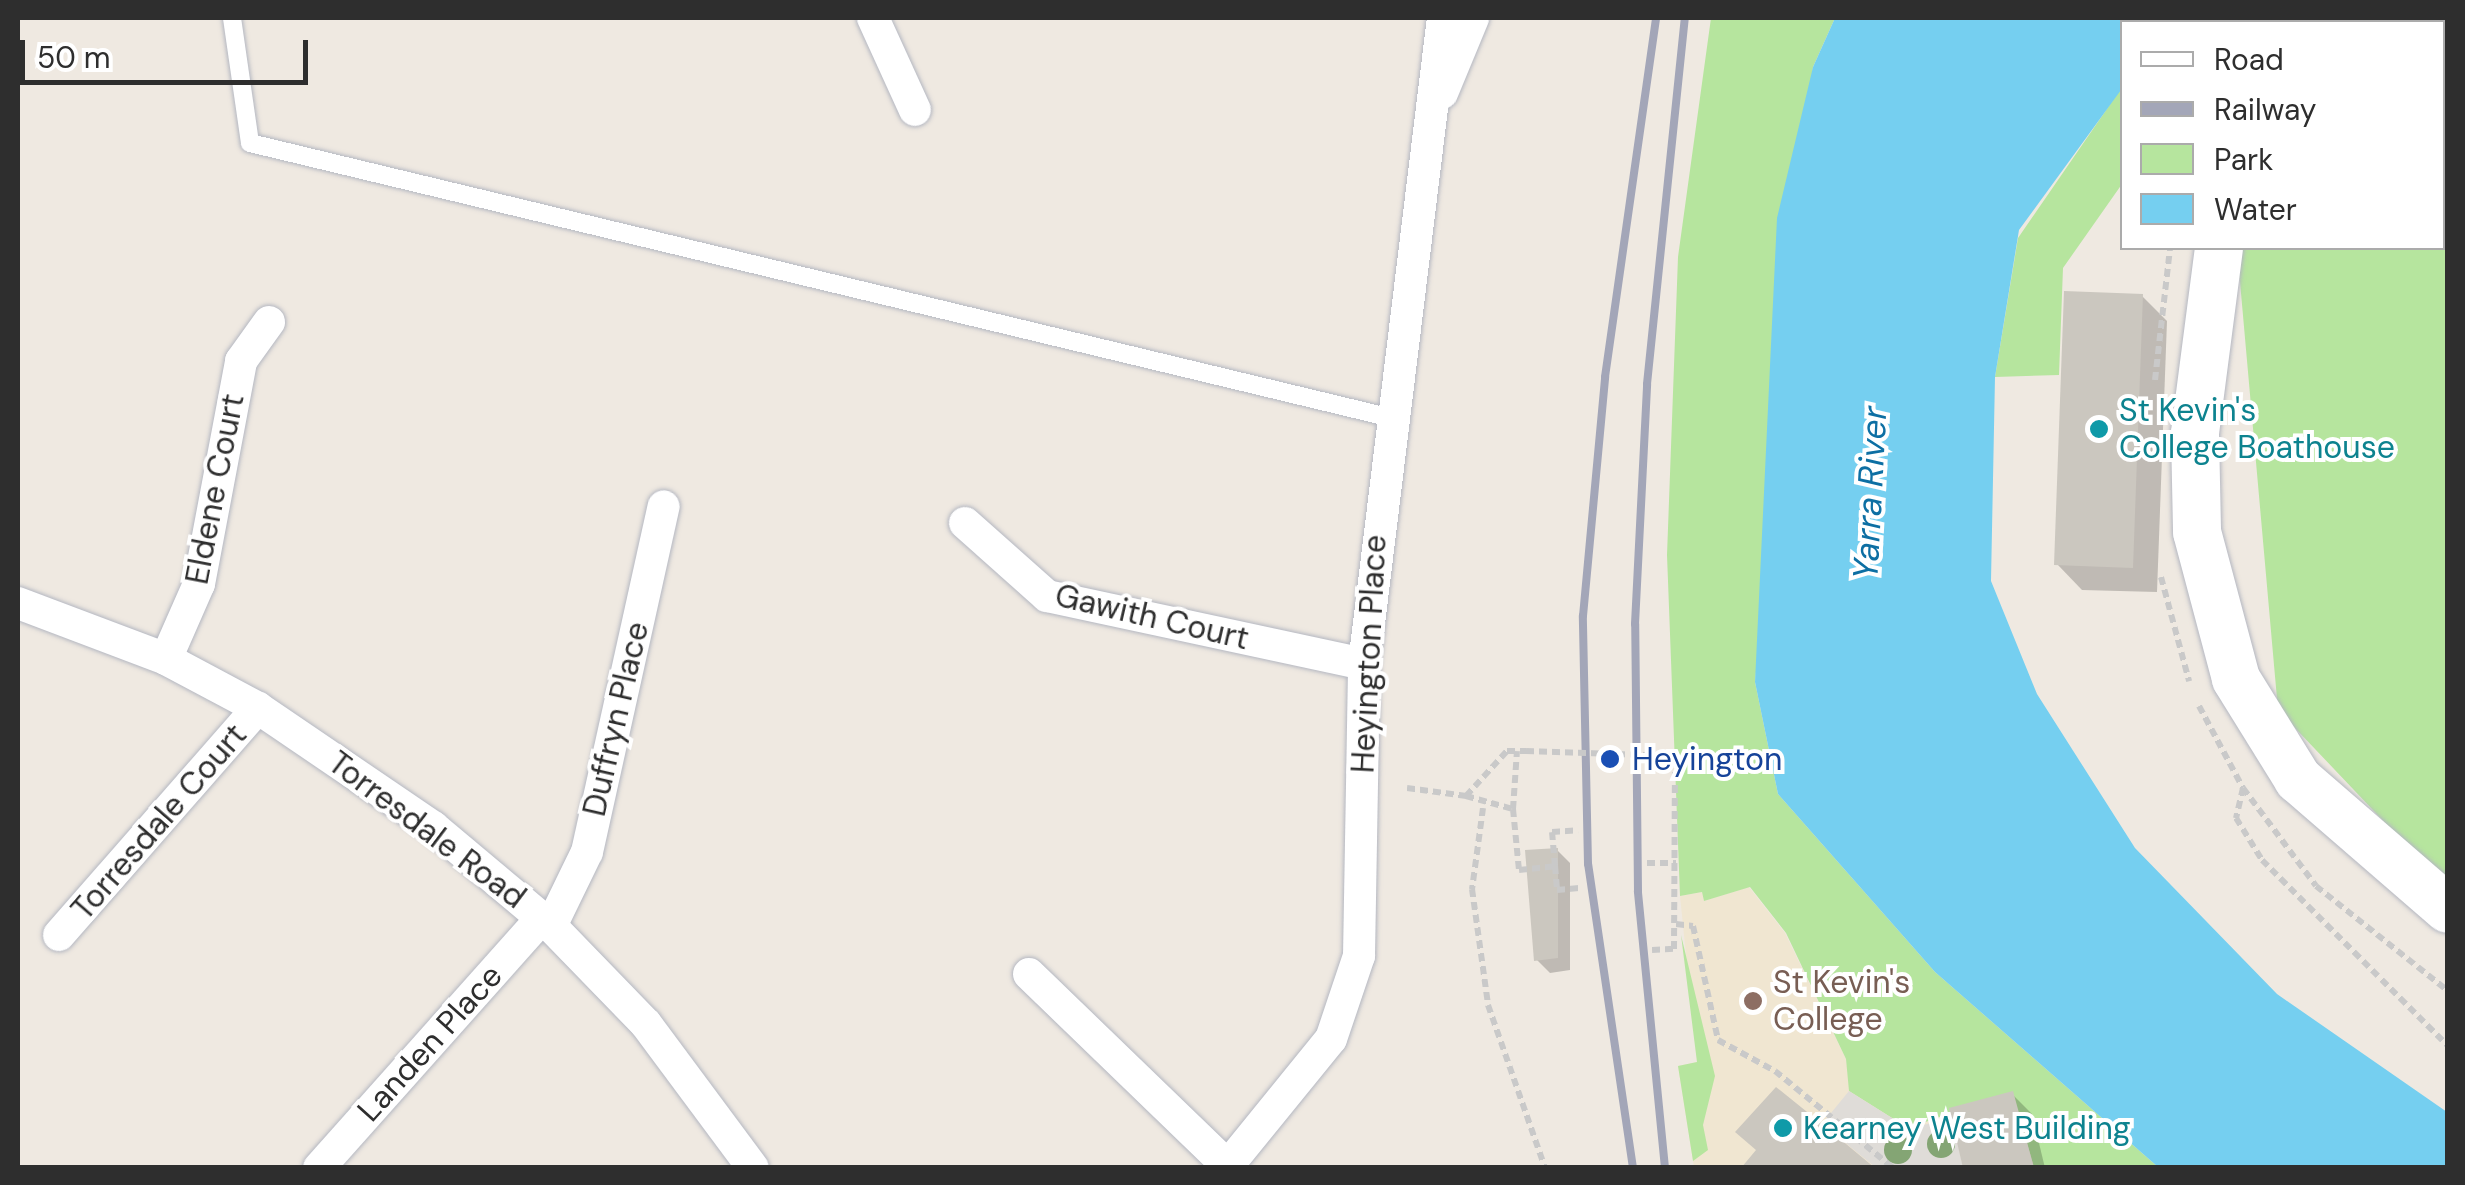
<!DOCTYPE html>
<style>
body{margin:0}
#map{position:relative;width:2465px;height:1185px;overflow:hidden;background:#efe9e1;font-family:"DM Sans",sans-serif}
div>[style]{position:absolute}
.education>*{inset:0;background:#f0e6d1}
.green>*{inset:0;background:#b6e59e}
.plaza>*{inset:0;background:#dfdcd8}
.water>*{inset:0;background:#75cff0}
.shadow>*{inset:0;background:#0003}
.building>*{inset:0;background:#cbc7bf}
.path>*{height:6px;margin-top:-3px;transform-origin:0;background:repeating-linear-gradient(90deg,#c9c9c9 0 8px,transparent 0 13px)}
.roads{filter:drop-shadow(0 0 2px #b4b7c1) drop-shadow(0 0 2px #b4b7c1)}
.lane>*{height:18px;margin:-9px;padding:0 9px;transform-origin:9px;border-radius:9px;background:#fff}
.street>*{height:32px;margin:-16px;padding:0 16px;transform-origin:16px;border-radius:16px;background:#fff}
.secondary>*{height:48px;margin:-24px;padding:0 24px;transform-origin:24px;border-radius:24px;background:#fff}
.rail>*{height:8px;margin:-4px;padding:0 4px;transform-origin:4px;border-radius:4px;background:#a3a6b8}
.path-bridge>*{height:6px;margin-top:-3px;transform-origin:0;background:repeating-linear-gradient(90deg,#c9c9c9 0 8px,transparent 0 13px)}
.trees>*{width:28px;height:28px;margin:-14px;border-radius:50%;background:#84a574}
.dots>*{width:28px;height:28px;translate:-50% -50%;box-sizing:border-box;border:5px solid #fff;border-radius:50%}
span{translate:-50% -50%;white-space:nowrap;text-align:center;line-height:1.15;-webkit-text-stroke:8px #fff;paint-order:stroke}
.culture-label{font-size:32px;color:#0d838f}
.left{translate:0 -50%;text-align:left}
.street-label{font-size:32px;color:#2e2e2e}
.transit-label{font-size:32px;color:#164399}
.education-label{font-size:32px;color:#785e54}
.water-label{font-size:35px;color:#0d6fa3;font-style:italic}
.frame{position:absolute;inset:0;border:20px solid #2e2e2e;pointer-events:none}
.legend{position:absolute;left:2120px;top:20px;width:325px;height:230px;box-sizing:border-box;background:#fff;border:2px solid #ababab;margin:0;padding:12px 18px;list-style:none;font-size:30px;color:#2e2e2e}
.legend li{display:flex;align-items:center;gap:20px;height:50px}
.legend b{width:50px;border:2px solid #ababab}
.scale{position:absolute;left:20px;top:40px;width:288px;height:45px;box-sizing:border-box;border:5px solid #2e2e2e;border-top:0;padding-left:12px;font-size:30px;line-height:35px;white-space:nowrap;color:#2e2e2e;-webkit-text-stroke:8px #fff;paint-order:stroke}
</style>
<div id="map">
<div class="education">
<i style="clip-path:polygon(1749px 887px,1785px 933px,1846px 1059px,1850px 1091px,1949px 1108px,2013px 1091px,2081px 1167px,1694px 1167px,1678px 1066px,1697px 1062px,1680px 896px,1702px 892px,1704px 901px)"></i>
</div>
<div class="green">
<i style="clip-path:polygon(1711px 18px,1835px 18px,1813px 67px,1755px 682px,1778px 794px,1935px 972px,2158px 1167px,2034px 1167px,2012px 1092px,1908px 1128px,1849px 1091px,1846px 1059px,1786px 933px,1750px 887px,1704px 901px,1702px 892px,1680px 896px,1667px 555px,1678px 257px)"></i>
<i style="clip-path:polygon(2314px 18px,2447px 18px,2447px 888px,2278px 710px,2237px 248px,2442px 248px,2442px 22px)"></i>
<i style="clip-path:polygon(2122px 87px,2122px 184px,2063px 268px,2059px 375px,1995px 377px,2018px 238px)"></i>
<i style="clip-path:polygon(1681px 935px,1715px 1076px,1703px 1125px,1708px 1150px,1693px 1161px,1678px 1066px,1697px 1062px)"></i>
</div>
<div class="plaza">
<i style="clip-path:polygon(1849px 1091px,1908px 1128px,1952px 1119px,1963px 1167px,1875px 1167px,1822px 1124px)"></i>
</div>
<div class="water">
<i style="clip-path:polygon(1835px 18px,2149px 18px,2122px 22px,2121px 90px,2019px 230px,1995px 377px,1991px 581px,2037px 694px,2135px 848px,2277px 994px,2447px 1112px,2447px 1167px,2158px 1167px,1935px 972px,1778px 794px,1755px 682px,1777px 218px,1813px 67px)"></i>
</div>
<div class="shadow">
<i style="clip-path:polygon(2142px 296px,2167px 321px,2157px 592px,2082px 590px,2057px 564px)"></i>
<i style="clip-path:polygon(1557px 850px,1570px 863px,1570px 970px,1550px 973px,1537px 960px)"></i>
<i style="clip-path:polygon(2012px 1094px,2032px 1114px,2045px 1168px,1966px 1168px)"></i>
</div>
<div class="building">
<i style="clip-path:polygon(2064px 291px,2143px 294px,2133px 568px,2054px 565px)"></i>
<i style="clip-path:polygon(1558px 848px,1558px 958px,1534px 961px,1525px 850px)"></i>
<i style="clip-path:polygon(1776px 1087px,1822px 1124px,1875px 1168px,1741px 1168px,1756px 1150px,1735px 1132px)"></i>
<i style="clip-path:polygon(2013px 1091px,2034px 1168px,1963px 1168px,1949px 1108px)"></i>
</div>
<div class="path">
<i style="left:2155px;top:380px;width:133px;rotate:-83.5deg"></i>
<i style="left:2161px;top:577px;width:108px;rotate:74.9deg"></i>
<i style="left:2199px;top:706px;width:93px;rotate:61.8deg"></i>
<i style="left:2243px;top:788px;width:122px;rotate:53.3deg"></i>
<i style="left:2316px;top:886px;width:169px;rotate:38.5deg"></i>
<i style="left:1407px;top:788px;width:60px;rotate:7.7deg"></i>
<i style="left:1466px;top:796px;width:61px;rotate:-47.7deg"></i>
<i style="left:1507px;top:751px;width:19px"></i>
<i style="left:2243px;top:788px;width:31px;rotate:103deg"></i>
<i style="left:2236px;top:818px;width:49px;rotate:58.2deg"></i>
<i style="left:2262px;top:860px;width:263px;rotate:45deg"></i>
<i style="left:1466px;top:796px;width:49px;rotate:15.5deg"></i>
<i style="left:1513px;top:809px;width:58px;rotate:-86.1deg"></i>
<i style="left:1483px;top:808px;width:82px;rotate:97.7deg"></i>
<i style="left:1472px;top:889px;width:117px;rotate:82.1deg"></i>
<i style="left:1488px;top:1005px;width:173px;rotate:70.7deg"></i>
<i style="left:1513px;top:809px;width:61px;rotate:84.4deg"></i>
<i style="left:1519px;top:870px;width:36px;rotate:-6deg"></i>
<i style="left:1555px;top:866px;width:34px;rotate:-95deg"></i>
<i style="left:1552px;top:832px;width:26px;rotate:-4deg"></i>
<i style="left:1647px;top:863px;width:29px"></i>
<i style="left:1555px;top:866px;width:24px;rotate:85deg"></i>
<i style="left:1557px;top:890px;width:25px;rotate:-5deg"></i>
<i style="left:1676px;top:924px;width:17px;rotate:7deg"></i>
<i style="left:1693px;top:926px;width:117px;rotate:77.6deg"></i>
<i style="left:1718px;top:1040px;width:65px;rotate:28.5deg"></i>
<i style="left:1775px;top:1071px;width:153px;rotate:39.4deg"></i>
<i style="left:1652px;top:950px;width:22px;rotate:-3deg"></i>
<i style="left:1674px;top:949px;width:193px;rotate:-89.7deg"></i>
</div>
<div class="roads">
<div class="lane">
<i style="left:232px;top:18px;width:126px;rotate:81.8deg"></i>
<i style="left:250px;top:143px;width:1171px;rotate:13.54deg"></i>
</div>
<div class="street">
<i style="left:873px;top:18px;width:101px;rotate:65.5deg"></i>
<i style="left:1442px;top:93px;width:81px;rotate:-67.5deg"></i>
<i style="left:965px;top:523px;width:110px;rotate:41.7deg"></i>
<i style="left:1047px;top:596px;width:324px;rotate:12.1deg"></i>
<i style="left:18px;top:603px;width:158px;rotate:20.7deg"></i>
<i style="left:166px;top:659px;width:104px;rotate:28deg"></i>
<i style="left:258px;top:708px;width:212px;rotate:34.2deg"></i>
<i style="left:433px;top:827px;width:154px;rotate:40deg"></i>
<i style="left:551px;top:926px;width:136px;rotate:45.9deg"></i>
<i style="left:646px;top:1024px;width:179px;rotate:53.4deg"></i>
<i style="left:166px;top:659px;width:82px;rotate:-66.3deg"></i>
<i style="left:199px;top:584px;width:227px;rotate:-79.3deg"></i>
<i style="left:241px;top:361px;width:48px;rotate:-54.3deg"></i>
<i style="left:551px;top:926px;width:82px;rotate:-64.1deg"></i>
<i style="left:587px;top:852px;width:354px;rotate:-77.5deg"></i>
<i style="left:59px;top:935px;width:302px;rotate:-48.8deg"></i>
<i style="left:1029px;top:974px;width:277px;rotate:44deg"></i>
<i style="left:319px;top:1168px;width:335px;rotate:-48.3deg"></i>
<i style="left:1226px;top:1168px;width:166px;rotate:-50.9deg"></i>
<i style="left:1331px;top:1039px;width:88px;rotate:-71.4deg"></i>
<i style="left:1359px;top:956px;width:292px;rotate:-89deg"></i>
<i style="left:1364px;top:664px;width:651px;rotate:-83.03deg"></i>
</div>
<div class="secondary">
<i style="left:2287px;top:22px;width:4px;rotate:-63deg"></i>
<i style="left:2219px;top:248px;width:188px;rotate:97.4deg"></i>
<i style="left:2195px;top:434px;width:98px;rotate:88.8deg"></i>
<i style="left:2197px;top:532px;width:152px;rotate:75.1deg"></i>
<i style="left:2236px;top:679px;width:118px;rotate:58.2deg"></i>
<i style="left:2298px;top:779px;width:198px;rotate:40.9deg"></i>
</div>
</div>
<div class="rail">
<i style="left:1633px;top:1168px;width:307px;rotate:-98.4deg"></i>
<i style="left:1588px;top:864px;width:248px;rotate:-91.2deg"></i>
<i style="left:1583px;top:616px;width:240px;rotate:-84.7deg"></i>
<i style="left:1605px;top:377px;width:363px;rotate:-81.9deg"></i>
<i style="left:1665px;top:1168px;width:278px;rotate:-95.6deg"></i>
<i style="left:1638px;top:891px;width:267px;rotate:-90.6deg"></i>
<i style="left:1635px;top:624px;width:240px;rotate:-87.1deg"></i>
<i style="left:1647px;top:384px;width:368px;rotate:-84.1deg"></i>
</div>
<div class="path-bridge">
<i style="left:1526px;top:751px;width:149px;rotate:1.9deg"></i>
</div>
<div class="trees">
<i style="left:1941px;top:1144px"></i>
<i style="left:1898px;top:1150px"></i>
</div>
<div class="dots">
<i style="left:2099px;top:429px;background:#0f9aa8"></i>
<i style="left:1610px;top:759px;background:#1a4fb4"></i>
<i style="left:1753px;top:1001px;background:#8d6e63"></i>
<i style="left:1783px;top:1128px;background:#0f9aa8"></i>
</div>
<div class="culture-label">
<span class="left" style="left:2119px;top:429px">St Kevin's<br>College Boathouse</span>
<span class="left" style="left:1803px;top:1128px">Kearney West Building</span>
</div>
<div class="street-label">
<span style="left:215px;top:489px;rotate:-79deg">Eldene Court</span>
<span style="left:1152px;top:617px;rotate:13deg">Gawith Court</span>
<span style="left:1369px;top:654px;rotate:-87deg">Heyington Place</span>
<span style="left:616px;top:719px;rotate:-77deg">Duffryn Place</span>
<span style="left:159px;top:822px;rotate:-49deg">Torresdale Court</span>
<span style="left:427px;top:830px;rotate:37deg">Torresdale Road</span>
<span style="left:430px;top:1043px;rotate:-48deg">Landen Place</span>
</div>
<div class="transit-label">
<span class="left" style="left:1632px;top:759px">Heyington</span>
</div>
<div class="education-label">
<span class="left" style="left:1773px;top:1001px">St Kevin's<br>College</span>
</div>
<div class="water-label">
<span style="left:1870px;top:493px;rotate:-87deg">Yarra River</span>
</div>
<div class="frame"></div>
<ul class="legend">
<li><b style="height:12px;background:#fff"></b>Road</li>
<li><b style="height:12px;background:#a3a6b8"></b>Railway</li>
<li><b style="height:28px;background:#b6e59e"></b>Park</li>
<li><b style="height:28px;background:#75cff0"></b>Water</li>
</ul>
<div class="scale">50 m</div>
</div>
